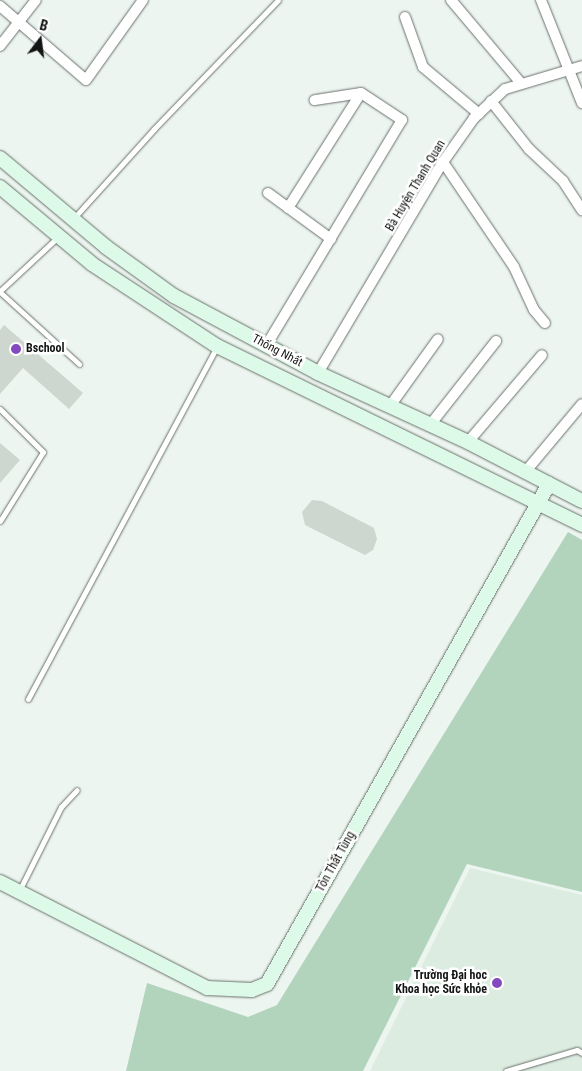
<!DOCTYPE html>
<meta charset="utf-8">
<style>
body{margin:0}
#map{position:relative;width:582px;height:1071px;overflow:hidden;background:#edf5f0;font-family:"Roboto Condensed",sans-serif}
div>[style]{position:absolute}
.built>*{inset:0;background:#ddece1}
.green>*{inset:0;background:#b2d3bc}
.building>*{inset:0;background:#ced6d0}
.roads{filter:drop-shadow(0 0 1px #6a716c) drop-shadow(0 0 1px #6a716c)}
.lane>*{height:5px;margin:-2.5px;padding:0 2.5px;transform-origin:2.5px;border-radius:2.5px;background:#fff}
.street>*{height:10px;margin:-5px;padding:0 5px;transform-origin:5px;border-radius:5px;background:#fff}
.secondary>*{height:14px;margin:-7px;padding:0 7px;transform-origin:7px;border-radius:7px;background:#dcfae7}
.dots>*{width:14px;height:14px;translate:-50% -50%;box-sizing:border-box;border:2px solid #fff;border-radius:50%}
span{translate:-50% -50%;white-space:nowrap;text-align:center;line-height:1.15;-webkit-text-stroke:5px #fff;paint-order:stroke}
.street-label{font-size:12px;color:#121513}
.poi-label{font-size:12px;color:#121513;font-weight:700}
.left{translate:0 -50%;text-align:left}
.right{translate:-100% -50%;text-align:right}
.north{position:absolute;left:15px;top:15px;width:50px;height:50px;-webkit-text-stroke:4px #fff;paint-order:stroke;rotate:15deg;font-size:14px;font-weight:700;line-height:20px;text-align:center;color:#121513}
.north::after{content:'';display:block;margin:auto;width:18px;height:22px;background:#121513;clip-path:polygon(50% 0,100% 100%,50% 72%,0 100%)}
</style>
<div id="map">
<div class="built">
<i style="clip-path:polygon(470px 868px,582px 895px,582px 1071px,370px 1071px)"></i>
</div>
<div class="green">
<i style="clip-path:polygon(568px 532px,582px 540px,582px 892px,467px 864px,363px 1071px,126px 1071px,147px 983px,248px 1017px,277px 1005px)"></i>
</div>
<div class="building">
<i style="clip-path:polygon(4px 325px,83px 393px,69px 409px,23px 368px,0 394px,0 330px)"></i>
<i style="clip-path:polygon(0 443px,20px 460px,0 483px)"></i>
<i style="clip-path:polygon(312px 500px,322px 501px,374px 528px,377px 539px,373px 550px,365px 555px,305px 525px,302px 512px)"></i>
</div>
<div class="roads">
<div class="lane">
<i style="left:73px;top:219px;width:121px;rotate:-48deg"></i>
<i style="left:154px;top:129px;width:179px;rotate:-46.1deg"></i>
<i style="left:0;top:291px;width:79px;rotate:-43deg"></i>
<i style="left:0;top:292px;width:107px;rotate:42.3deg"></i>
<i style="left:0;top:409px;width:61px;rotate:45deg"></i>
<i style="left:43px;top:452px;width:81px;rotate:121.9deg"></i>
<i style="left:28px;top:699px;width:400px;rotate:-61.8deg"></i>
<i style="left:19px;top:891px;width:94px;rotate:-63.4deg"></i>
<i style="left:61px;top:807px;width:23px;rotate:-47deg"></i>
<i style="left:506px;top:1071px;width:74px;rotate:-16.5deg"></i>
<i style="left:577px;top:1050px;width:6px;rotate:31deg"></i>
</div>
<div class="street">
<i style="left:451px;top:0;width:107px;rotate:49.9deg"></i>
<i style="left:541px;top:0;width:111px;rotate:68.3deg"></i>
<i style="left:0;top:6px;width:113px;rotate:40.7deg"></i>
<i style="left:86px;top:80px;width:98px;rotate:-54.5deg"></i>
<i style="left:405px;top:17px;width:53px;rotate:70.2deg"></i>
<i style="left:423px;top:67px;width:73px;rotate:40deg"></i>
<i style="left:0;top:46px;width:58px;rotate:-52deg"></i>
<i style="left:491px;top:101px;width:61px;rotate:51.6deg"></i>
<i style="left:529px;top:149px;width:47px;rotate:43.3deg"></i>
<i style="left:563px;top:181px;width:35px;rotate:57deg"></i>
<i style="left:443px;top:162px;width:127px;rotate:55.9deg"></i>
<i style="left:514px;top:267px;width:47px;rotate:65.1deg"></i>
<i style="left:534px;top:310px;width:17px;rotate:50deg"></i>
<i style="left:268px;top:193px;width:78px;rotate:36.1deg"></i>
<i style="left:288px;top:208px;width:136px;rotate:-57.6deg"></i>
<i style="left:266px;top:346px;width:264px;rotate:-59deg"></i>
<i style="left:402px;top:120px;width:49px;rotate:-146.6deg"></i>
<i style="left:361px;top:93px;width:47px;rotate:171.3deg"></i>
<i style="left:318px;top:373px;width:245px;rotate:-59.4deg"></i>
<i style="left:443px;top:162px;width:54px;rotate:-54.8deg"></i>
<i style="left:474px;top:118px;width:42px;rotate:-43.1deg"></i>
<i style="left:505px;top:89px;width:80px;rotate:-16.6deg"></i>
<i style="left:390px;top:406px;width:82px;rotate:-54.4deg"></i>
<i style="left:430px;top:425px;width:107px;rotate:-51.8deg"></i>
<i style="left:468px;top:442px;width:114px;rotate:-49.6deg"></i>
<i style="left:526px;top:471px;width:87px;rotate:-50.1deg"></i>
</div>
<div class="secondary">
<i style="left:0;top:158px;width:138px;rotate:40deg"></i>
<i style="left:106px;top:247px;width:84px;rotate:35.8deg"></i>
<i style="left:174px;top:296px;width:163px;rotate:28.1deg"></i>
<i style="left:318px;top:373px;width:165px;rotate:24.7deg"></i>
<i style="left:468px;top:442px;width:128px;rotate:27.4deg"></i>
<i style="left:0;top:187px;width:120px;rotate:39.9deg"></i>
<i style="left:92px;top:264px;width:149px;rotate:33.3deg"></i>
<i style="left:217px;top:346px;width:407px;rotate:26.1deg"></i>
<i style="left:0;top:882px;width:233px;rotate:27.1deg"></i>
<i style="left:207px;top:988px;width:45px;rotate:2.5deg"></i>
<i style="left:252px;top:990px;width:16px;rotate:-22deg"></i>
<i style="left:267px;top:984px;width:574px;rotate:-60.58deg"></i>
</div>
</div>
<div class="dots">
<i style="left:16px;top:349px;background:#8549bf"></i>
<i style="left:497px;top:983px;background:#8549bf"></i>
</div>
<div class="street-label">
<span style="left:416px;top:186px;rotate:-59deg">Bà Huyện Thanh Quan</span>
<span style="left:277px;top:351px;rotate:28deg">Thống Nhất</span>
<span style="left:336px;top:862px;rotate:-61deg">Tôn Thất Tùng</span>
</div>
<div class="poi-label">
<span class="left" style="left:26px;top:349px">Bschool</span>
<span class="right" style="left:487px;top:983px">Trường Đại học<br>Khoa học Sức khỏe</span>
</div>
<div class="north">B</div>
</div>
